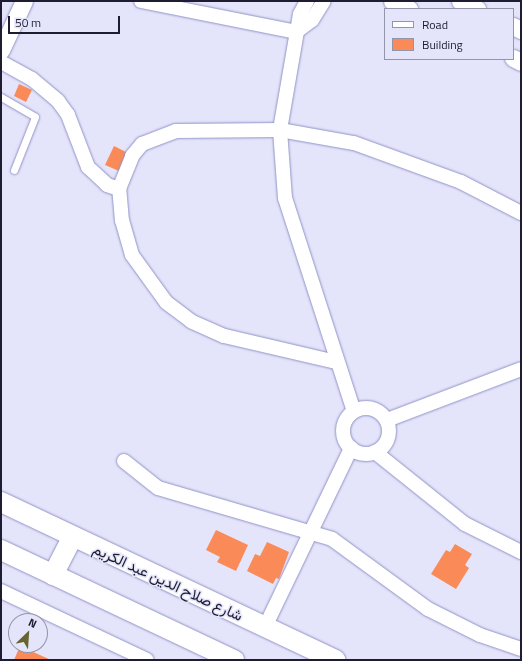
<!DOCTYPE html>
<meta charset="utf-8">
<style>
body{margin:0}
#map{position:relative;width:522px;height:661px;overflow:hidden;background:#e4e5fb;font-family:"Titillium Web",Vazirmatn,sans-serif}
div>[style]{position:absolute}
.building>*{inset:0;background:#fa8b59}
.roads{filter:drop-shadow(0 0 1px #9292c6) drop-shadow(0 0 1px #9292c6)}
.service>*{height:7px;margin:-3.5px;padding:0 3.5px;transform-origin:3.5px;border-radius:3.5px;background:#fff}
.minor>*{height:14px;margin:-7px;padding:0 7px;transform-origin:7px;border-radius:7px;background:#fff}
.minor>.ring{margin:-7px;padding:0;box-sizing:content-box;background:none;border:14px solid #fff;border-radius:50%}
.tertiary>*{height:17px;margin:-8.5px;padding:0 8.5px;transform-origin:8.5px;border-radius:8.5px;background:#fff}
.secondary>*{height:20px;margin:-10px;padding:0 10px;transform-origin:10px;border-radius:10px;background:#fff}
span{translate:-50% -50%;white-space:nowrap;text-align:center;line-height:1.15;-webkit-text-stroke:3px #e4e5fb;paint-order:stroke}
.street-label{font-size:15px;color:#1d1c30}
.frame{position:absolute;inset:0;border:2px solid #1d1c30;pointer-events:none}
.legend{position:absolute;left:384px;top:8px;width:130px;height:52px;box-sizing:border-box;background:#e4e5fb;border:1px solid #9495aa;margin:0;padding:5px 7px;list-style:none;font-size:12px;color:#1d1c30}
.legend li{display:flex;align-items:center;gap:8px;height:20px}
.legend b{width:20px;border:1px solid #9495aa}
.north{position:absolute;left:8px;top:613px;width:40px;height:40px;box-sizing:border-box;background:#e4e5fb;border:1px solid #9495aa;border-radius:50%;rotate:25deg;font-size:11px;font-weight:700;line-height:16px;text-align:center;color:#1d1c30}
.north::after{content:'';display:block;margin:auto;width:14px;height:18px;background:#686430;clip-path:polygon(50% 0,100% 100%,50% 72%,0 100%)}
.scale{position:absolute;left:8px;top:16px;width:112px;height:18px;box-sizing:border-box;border:2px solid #1d1c30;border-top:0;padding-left:5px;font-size:12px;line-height:14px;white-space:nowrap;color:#1d1c30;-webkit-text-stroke:3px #e4e5fb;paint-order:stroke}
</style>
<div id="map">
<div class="building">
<i style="clip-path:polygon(19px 84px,32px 90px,26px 102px,14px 96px)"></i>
<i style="clip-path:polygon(114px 146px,128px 153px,119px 171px,105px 165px)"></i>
<i style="clip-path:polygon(216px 530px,248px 545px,236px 571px,217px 562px,220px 557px,206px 550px)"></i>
<i style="clip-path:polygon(267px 542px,289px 552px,279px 579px,276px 578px,273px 584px,247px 571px,255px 554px,260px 556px)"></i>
<i style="clip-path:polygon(455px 544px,472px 554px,465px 565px,469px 568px,456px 589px,431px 574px,446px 550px,450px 552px)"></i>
<i style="clip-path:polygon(20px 646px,51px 660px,14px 660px)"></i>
</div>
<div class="roads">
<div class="service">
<i style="left:1px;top:97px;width:39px;rotate:30deg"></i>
<i style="left:35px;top:117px;width:57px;rotate:111.6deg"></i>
</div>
<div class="minor">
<i style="left:141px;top:1px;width:158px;rotate:11.3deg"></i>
<i style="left:296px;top:32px;width:20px;rotate:-37deg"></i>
<i style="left:312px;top:20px;width:22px;rotate:-58deg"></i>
<i style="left:307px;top:1px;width:15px;rotate:118deg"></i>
<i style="left:300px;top:14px;width:118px;rotate:99.8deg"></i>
<i style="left:280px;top:130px;width:68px;rotate:85.8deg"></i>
<i style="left:285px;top:198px;width:224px;rotate:72.1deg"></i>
<i style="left:1px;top:62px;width:35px;rotate:29deg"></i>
<i style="left:32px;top:79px;width:34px;rotate:40deg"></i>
<i style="left:58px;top:101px;width:17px;rotate:54deg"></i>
<i style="left:68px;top:115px;width:56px;rotate:69deg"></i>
<i style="left:88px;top:167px;width:26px;rotate:43deg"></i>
<i style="left:107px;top:185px;width:13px;rotate:18deg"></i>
<i style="left:336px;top:362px;width:115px;rotate:-166.9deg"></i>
<i style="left:224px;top:336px;width:36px;rotate:-156deg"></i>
<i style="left:191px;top:321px;width:31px;rotate:-143deg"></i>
<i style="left:166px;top:302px;width:58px;rotate:-125.9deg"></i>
<i style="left:132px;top:255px;width:35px;rotate:-106deg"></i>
<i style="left:122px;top:221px;width:32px;rotate:-95deg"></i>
<i style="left:119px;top:189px;width:35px;rotate:-68deg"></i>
<i style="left:132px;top:156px;width:16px;rotate:-50deg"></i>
<i style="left:142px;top:144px;width:36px;rotate:-21deg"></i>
<i style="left:176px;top:131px;width:104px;rotate:-0.6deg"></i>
<i style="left:280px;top:130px;width:75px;rotate:10deg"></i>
<i style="left:354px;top:143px;width:114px;rotate:20deg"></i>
<i style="left:461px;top:182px;width:68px;rotate:27.3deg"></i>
<i class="ring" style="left:343px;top:408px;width:32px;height:32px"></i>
<i style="left:387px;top:420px;width:143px;rotate:-20.8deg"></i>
<i style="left:375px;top:452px;width:115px;rotate:38.7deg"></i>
<i style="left:465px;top:524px;width:63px;rotate:26.6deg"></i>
<i style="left:124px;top:461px;width:43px;rotate:38.5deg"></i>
<i style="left:158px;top:488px;width:181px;rotate:16.3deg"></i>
<i style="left:332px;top:539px;width:119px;rotate:36.1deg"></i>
<i style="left:428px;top:609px;width:58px;rotate:26.6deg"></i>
<i style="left:480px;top:635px;width:43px;rotate:18.9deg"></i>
<i style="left:1px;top:591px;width:161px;rotate:25.3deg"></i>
<i style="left:265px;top:627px;width:199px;rotate:-64.3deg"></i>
</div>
<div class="tertiary">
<i style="left:392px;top:1px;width:19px;rotate:25deg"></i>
<i style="left:460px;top:1px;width:19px;rotate:25deg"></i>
<i style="left:513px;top:26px;width:9px;rotate:27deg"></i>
<i style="left:1px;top:50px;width:54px;rotate:-64.9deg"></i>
<i style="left:513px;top:58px;width:9px;rotate:27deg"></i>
</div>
<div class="secondary">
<i style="left:1px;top:502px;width:370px;rotate:25.3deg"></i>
<i style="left:1px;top:550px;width:258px;rotate:25.3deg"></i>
<i style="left:53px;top:575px;width:42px;rotate:-62.8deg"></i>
</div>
</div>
<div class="street-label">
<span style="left:168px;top:582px;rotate:25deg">شارع صلاح الدين عبد الكريم</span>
</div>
<div class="frame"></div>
<ul class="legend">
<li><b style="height:5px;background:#fff"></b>Road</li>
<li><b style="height:11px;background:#fa8b59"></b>Building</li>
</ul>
<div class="north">N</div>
<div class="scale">50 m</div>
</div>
